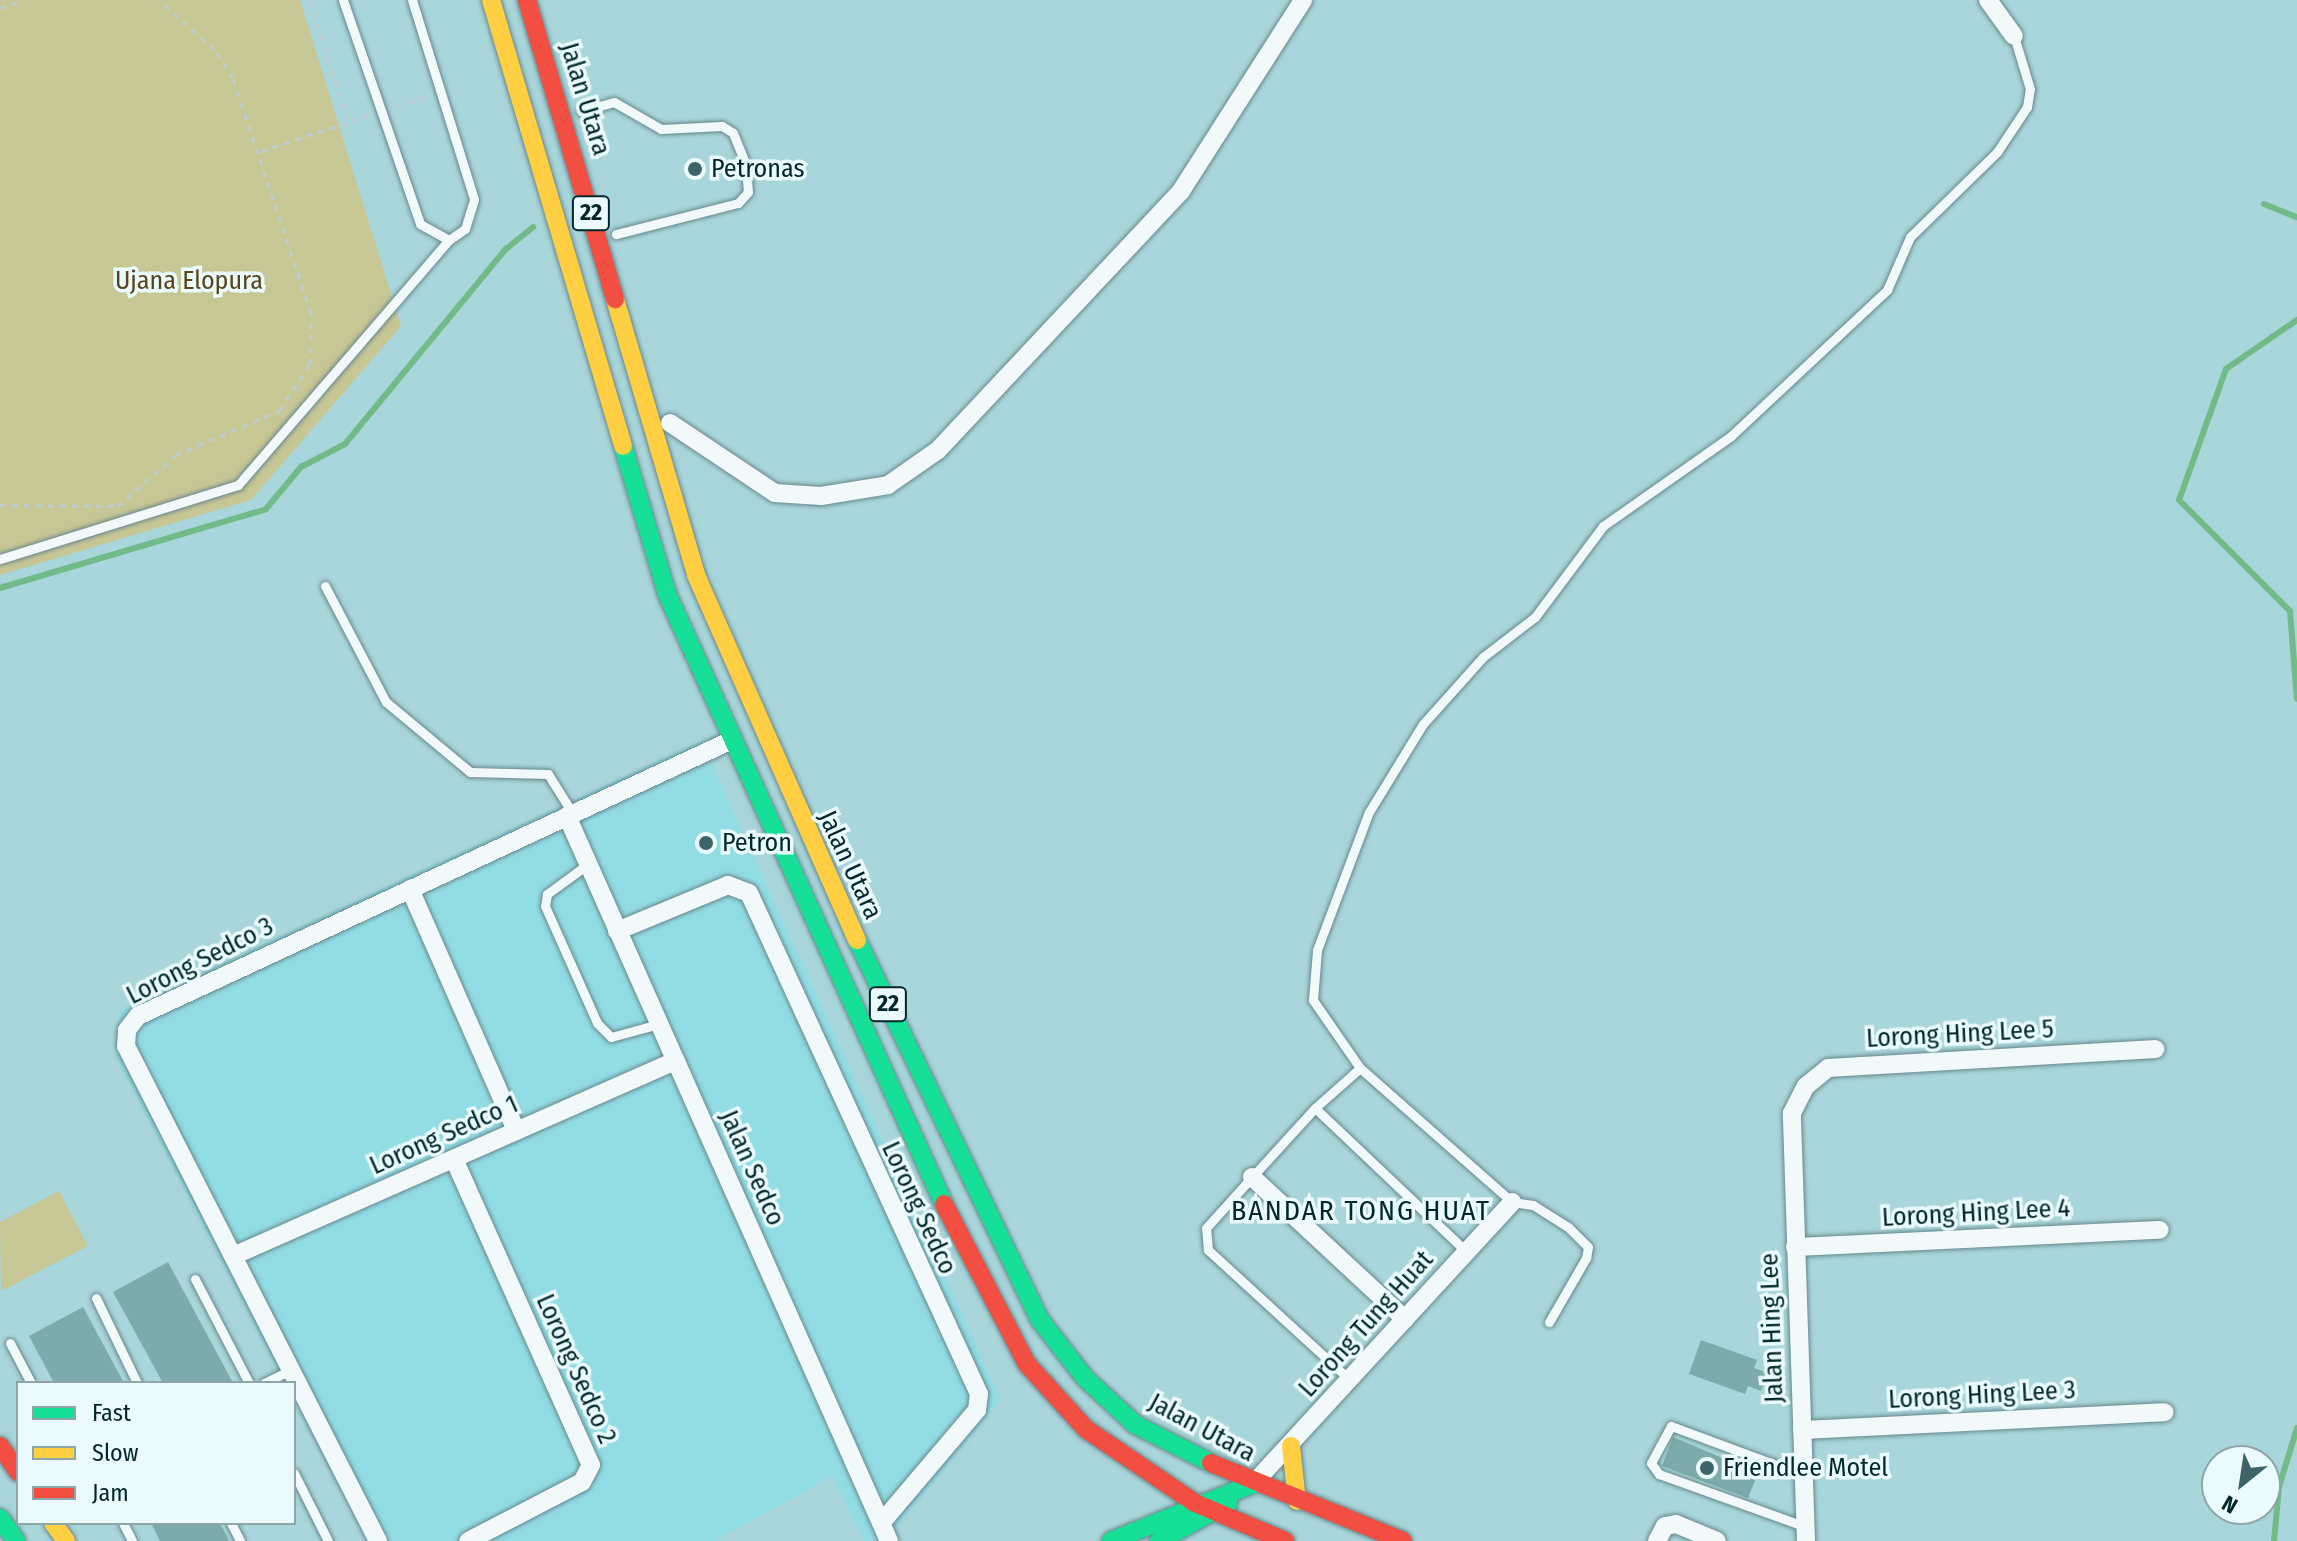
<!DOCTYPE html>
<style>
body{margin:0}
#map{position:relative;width:2297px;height:1541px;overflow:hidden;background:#a9d6db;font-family:"Fira Sans Condensed",sans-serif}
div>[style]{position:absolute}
.built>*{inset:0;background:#92dce4}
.green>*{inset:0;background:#c7c695}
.stream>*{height:6px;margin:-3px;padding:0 3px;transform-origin:3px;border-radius:3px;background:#72bb88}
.building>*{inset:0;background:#7daaaa}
.path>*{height:3px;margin-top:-1.5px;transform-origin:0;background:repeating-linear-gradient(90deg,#beccce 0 6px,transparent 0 12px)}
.roads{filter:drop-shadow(0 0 2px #67888c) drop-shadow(0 0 2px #67888c)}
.lane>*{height:9px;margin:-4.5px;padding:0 4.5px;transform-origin:4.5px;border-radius:4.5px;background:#f2f9fa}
.street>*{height:18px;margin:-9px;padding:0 9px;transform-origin:9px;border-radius:9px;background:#f2f9fa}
.fast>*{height:18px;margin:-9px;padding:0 9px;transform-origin:9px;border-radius:9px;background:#16e098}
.slow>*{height:18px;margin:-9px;padding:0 9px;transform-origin:9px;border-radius:9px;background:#ffcf43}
.jam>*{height:18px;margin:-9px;padding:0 9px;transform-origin:9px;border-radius:9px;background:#f24e42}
.dots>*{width:22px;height:22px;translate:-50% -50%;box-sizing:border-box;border:4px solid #ebfbfd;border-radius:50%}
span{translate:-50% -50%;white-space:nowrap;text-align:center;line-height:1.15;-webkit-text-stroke:7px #ebfbfd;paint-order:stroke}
.shield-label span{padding:2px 6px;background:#ebfbfd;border:2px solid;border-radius:6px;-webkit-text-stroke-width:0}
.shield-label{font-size:24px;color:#01272b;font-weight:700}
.street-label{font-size:26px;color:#01272b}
.poi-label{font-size:26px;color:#01272b}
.left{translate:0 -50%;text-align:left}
.park-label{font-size:26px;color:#584519}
.neighbourhood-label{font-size:28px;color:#01272b;letter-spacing:2px}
.legend{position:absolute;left:16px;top:1381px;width:280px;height:144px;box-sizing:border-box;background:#ebfbfd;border:2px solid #8da6a9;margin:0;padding:10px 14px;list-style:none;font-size:24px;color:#01272b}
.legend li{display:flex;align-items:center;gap:16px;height:40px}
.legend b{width:40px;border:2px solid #8da6a9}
.north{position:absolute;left:2201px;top:1445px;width:80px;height:80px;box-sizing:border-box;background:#ebfbfd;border:2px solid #8da6a9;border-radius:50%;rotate:210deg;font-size:22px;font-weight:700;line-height:32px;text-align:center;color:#01272b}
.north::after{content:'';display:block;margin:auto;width:28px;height:36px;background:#3c6469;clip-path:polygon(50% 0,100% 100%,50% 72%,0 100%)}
</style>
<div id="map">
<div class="built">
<i style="clip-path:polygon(701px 741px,1001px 1400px,885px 1541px,864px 1541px,832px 1476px,716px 1541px,367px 1541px,115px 1056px,119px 1011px)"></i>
</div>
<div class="green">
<i style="clip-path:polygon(0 0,300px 0,401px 326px,251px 500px,0 575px)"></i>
<i style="clip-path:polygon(59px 1191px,88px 1246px,1px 1291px,0 1222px)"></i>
</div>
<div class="stream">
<i style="left:2264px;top:204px;width:35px;rotate:22deg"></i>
<i style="left:2297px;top:320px;width:86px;rotate:145.4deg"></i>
<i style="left:2226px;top:369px;width:139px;rotate:109.7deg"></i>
<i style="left:2179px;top:500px;width:157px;rotate:45deg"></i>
<i style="left:2290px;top:611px;width:88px;rotate:85.5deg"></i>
<i style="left:0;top:588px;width:277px;rotate:-16.5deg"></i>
<i style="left:266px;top:509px;width:55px;rotate:-50.2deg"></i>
<i style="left:301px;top:467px;width:50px;rotate:-27.6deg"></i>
<i style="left:345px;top:444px;width:253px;rotate:-50.5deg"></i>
<i style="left:506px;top:249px;width:35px;rotate:-39deg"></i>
<i style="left:2274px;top:1541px;width:54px;rotate:-84.7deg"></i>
<i style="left:2279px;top:1487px;width:62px;rotate:-73deg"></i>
</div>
<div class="building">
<i style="clip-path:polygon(168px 1262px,233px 1383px,163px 1383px,113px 1292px)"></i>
<i style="clip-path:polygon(83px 1307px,124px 1383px,54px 1383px,29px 1336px)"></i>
<i style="clip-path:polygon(1701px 1340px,1757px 1360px,1754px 1368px,1768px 1373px,1761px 1391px,1748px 1386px,1745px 1394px,1689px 1374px)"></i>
<i style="clip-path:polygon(1673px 1437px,1758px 1473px,1748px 1498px,1662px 1466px)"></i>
<i style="clip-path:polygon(151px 1523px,220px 1523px,229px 1541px,160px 1541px)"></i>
</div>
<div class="path">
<i style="left:310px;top:0;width:128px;rotate:72.3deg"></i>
<i style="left:0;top:8px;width:24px;rotate:-19deg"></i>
<i style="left:396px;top:107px;width:33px;rotate:-20deg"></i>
<i style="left:261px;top:151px;width:115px;rotate:-18.3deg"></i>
<i style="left:0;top:505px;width:118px;rotate:0.5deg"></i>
<i style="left:118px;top:506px;width:77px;rotate:-41.3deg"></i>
<i style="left:176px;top:455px;width:113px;rotate:-23.4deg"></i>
<i style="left:280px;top:410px;width:55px;rotate:-56.9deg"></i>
<i style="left:310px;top:364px;width:51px;rotate:-88.9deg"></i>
<i style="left:311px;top:313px;width:248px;rotate:-108.4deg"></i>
<i style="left:233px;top:78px;width:35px;rotate:-123deg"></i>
<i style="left:214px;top:49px;width:74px;rotate:-138.3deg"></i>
</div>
<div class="roads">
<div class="lane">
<i style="left:343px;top:0;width:237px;rotate:71deg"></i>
<i style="left:420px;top:224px;width:33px;rotate:29deg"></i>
<i style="left:449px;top:240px;width:19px;rotate:-35deg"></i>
<i style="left:465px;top:229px;width:31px;rotate:-73deg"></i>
<i style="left:474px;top:199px;width:208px;rotate:-107.3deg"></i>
<i style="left:581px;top:111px;width:34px;rotate:-15deg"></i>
<i style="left:614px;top:102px;width:54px;rotate:29.9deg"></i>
<i style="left:661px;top:129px;width:61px;rotate:-2.8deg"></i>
<i style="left:722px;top:126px;width:13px;rotate:32deg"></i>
<i style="left:733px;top:133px;width:35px;rotate:68deg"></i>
<i style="left:746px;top:165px;width:27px;rotate:86deg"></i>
<i style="left:748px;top:192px;width:15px;rotate:132deg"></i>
<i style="left:738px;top:203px;width:126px;rotate:165.7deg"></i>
<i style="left:0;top:559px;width:249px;rotate:-17.3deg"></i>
<i style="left:238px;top:485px;width:323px;rotate:-49.3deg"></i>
<i style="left:325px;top:586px;width:131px;rotate:62.3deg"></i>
<i style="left:386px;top:702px;width:109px;rotate:39.8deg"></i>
<i style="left:470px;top:772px;width:78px;rotate:1.5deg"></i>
<i style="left:548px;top:774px;width:47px;rotate:58deg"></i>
<i style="left:588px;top:864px;width:51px;rotate:143.8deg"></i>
<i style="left:547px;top:894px;width:12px;rotate:99deg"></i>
<i style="left:545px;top:906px;width:128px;rotate:66deg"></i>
<i style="left:597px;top:1023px;width:20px;rotate:45deg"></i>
<i style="left:611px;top:1037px;width:50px;rotate:-15.2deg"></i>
<i style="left:1360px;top:1068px;width:83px;rotate:-124.7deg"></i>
<i style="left:1313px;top:1000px;width:50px;rotate:-85.4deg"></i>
<i style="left:1317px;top:950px;width:147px;rotate:-69.4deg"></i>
<i style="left:1369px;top:812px;width:103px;rotate:-58.5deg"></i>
<i style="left:1423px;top:724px;width:90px;rotate:-48.2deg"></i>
<i style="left:1483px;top:657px;width:66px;rotate:-37.6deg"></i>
<i style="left:1535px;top:617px;width:114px;rotate:-53.2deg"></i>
<i style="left:1603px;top:526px;width:156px;rotate:-35.1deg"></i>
<i style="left:1731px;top:436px;width:214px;rotate:-43.1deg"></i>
<i style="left:1887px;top:290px;width:58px;rotate:-66.5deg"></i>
<i style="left:1910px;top:237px;width:122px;rotate:-44.3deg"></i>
<i style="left:1997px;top:152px;width:54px;rotate:-56.3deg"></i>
<i style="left:2027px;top:107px;width:18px;rotate:-81deg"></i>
<i style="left:2030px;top:89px;width:55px;rotate:-106.8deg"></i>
<i style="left:1315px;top:1108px;width:60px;rotate:-41.6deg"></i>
<i style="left:1360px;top:1068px;width:203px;rotate:41.4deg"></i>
<i style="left:1512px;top:1202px;width:21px;rotate:8deg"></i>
<i style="left:1533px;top:1205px;width:41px;rotate:32.2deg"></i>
<i style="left:1568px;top:1227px;width:28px;rotate:45deg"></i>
<i style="left:1588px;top:1247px;width:11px;rotate:100deg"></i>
<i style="left:1586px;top:1258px;width:74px;rotate:120deg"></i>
<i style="left:195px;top:1279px;width:117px;rotate:62.6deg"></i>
<i style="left:96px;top:1298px;width:94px;rotate:64.2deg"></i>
<i style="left:10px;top:1343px;width:45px;rotate:62.3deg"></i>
<i style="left:1350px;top:1380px;width:193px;rotate:-137.5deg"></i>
<i style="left:1208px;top:1250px;width:22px;rotate:-95deg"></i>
<i style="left:1206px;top:1228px;width:69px;rotate:-48deg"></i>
<i style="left:1252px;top:1177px;width:93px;rotate:-47.6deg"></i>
<i style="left:1315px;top:1108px;width:209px;rotate:43.5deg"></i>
<i style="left:264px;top:1383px;width:30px;rotate:-26deg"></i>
<i style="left:294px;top:1473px;width:76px;rotate:63.4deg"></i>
<i style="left:1803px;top:1475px;width:141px;rotate:-159.6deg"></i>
<i style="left:1671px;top:1426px;width:42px;rotate:118.4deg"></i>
<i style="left:1651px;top:1463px;width:14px;rotate:54deg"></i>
<i style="left:1659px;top:1474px;width:156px;rotate:19.8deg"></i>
<i style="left:123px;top:1523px;width:20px;rotate:63deg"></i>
<i style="left:231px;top:1523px;width:20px;rotate:63deg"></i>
</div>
<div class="street">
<i style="left:1988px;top:0;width:44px;rotate:54.2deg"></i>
<i style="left:670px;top:423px;width:126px;rotate:33.7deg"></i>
<i style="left:775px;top:493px;width:46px;rotate:3.7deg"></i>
<i style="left:821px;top:496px;width:68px;rotate:-9.3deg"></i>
<i style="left:888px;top:485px;width:61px;rotate:-35deg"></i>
<i style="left:938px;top:450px;width:355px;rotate:-46.8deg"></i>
<i style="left:1181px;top:191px;width:227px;rotate:-57.4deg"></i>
<i style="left:567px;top:816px;width:793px;rotate:66.05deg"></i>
<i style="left:410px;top:889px;width:264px;rotate:66.3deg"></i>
<i style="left:617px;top:931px;width:120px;rotate:-22.5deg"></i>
<i style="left:728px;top:885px;width:22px;rotate:21deg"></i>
<i style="left:749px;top:893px;width:551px;rotate:65.34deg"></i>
<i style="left:979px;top:1394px;width:16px;rotate:97deg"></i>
<i style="left:977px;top:1410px;width:148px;rotate:130.3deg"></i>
<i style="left:454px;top:1159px;width:335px;rotate:65.9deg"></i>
<i style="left:591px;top:1465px;width:19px;rotate:118deg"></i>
<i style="left:582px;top:1482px;width:128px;rotate:152.6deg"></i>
<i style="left:1252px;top:1177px;width:209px;rotate:42.9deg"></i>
<i style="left:1795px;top:1247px;width:365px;rotate:-2.7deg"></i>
<i style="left:233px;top:1256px;width:484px;rotate:-23.8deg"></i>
<i style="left:1802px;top:1430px;width:363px;rotate:-2.8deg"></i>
<i style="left:1253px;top:1484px;width:383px;rotate:-47.4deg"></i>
<i style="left:378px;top:1541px;width:555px;rotate:-116.98deg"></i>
<i style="left:126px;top:1046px;width:16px;rotate:-86deg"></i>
<i style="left:127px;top:1030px;width:18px;rotate:-52deg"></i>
<i style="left:138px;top:1016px;width:653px;rotate:-24.92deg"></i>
<i style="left:1657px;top:1541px;width:17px;rotate:-62deg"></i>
<i style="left:1665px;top:1526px;width:11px;rotate:-10deg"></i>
<i style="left:1676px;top:1524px;width:44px;rotate:22.5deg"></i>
<i style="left:1806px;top:1541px;width:428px;rotate:-91.9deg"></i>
<i style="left:1792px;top:1113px;width:30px;rotate:-63deg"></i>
<i style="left:1806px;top:1086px;width:28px;rotate:-39deg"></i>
<i style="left:1828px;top:1068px;width:328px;rotate:-3.3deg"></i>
</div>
<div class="fast">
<i style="left:623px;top:446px;width:154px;rotate:73.4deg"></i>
<i style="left:667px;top:594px;width:670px;rotate:65.58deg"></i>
<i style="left:857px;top:940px;width:422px;rotate:64.3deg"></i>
<i style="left:1040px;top:1320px;width:73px;rotate:52.2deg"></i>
<i style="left:1085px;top:1378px;width:69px;rotate:42.7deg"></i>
<i style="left:1136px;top:1425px;width:84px;rotate:26.9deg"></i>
<i style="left:0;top:1518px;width:28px;rotate:55deg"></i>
<i style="left:1111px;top:1541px;width:153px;rotate:-21.9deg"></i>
<i style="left:1159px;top:1541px;width:79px;rotate:-28.8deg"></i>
</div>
<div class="slow">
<i style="left:491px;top:0;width:465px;rotate:73.5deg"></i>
<i style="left:615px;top:299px;width:288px;rotate:73.6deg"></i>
<i style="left:696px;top:575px;width:399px;rotate:66.2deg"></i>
<i style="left:1291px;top:1446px;width:55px;rotate:83.8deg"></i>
<i style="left:53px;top:1523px;width:22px;rotate:54deg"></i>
</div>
<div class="jam">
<i style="left:527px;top:0;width:312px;rotate:73.6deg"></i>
<i style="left:944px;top:1204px;width:180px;rotate:62.6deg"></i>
<i style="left:1027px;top:1364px;width:88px;rotate:47.8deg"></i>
<i style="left:1086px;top:1429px;width:132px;rotate:34.2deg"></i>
<i style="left:1195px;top:1503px;width:98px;rotate:22.9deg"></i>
<i style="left:0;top:1446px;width:32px;rotate:55deg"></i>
<i style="left:1211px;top:1463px;width:207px;rotate:22.1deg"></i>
</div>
</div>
<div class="dots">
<i style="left:695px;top:169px;background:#3c6469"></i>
<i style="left:706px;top:843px;background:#3c6469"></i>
<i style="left:1707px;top:1468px;background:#3c6469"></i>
</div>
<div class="shield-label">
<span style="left:591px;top:213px">22</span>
<span style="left:888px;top:1004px">22</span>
</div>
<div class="street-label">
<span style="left:585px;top:99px;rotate:73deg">Jalan Utara</span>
<span style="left:850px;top:865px;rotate:65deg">Jalan Utara</span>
<span style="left:200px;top:961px;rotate:-27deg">Lorong Sedco 3</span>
<span style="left:1960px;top:1034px;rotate:-3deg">Lorong Hing Lee 5</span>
<span style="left:444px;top:1135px;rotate:-24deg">Lorong Sedco 1</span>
<span style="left:752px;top:1168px;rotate:66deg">Jalan Sedco</span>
<span style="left:919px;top:1208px;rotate:65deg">Lorong Sedco</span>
<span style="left:1976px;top:1213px;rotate:-3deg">Lorong Hing Lee 4</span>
<span style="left:1366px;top:1324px;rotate:-48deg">Lorong Tung Huat</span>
<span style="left:1772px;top:1328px;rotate:-92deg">Jalan Hing Lee</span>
<span style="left:576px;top:1369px;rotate:66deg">Lorong Sedco 2</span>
<span style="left:1982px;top:1395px;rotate:-3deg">Lorong Hing Lee 3</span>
<span style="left:1202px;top:1428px;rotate:28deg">Jalan Utara</span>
</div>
<div class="poi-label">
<span class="left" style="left:711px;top:169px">Petronas</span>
<span class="left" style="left:722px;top:843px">Petron</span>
<span class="left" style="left:1723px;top:1468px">Friendlee Motel</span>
</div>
<div class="park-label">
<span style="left:189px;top:281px">Ujana Elopura</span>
</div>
<div class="neighbourhood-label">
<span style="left:1361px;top:1211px">BANDAR TONG HUAT</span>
</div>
<ul class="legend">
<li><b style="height:10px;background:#16e098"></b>Fast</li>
<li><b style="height:10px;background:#ffcf43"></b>Slow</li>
<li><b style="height:10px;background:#f24e42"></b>Jam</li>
</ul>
<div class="north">N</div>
</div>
